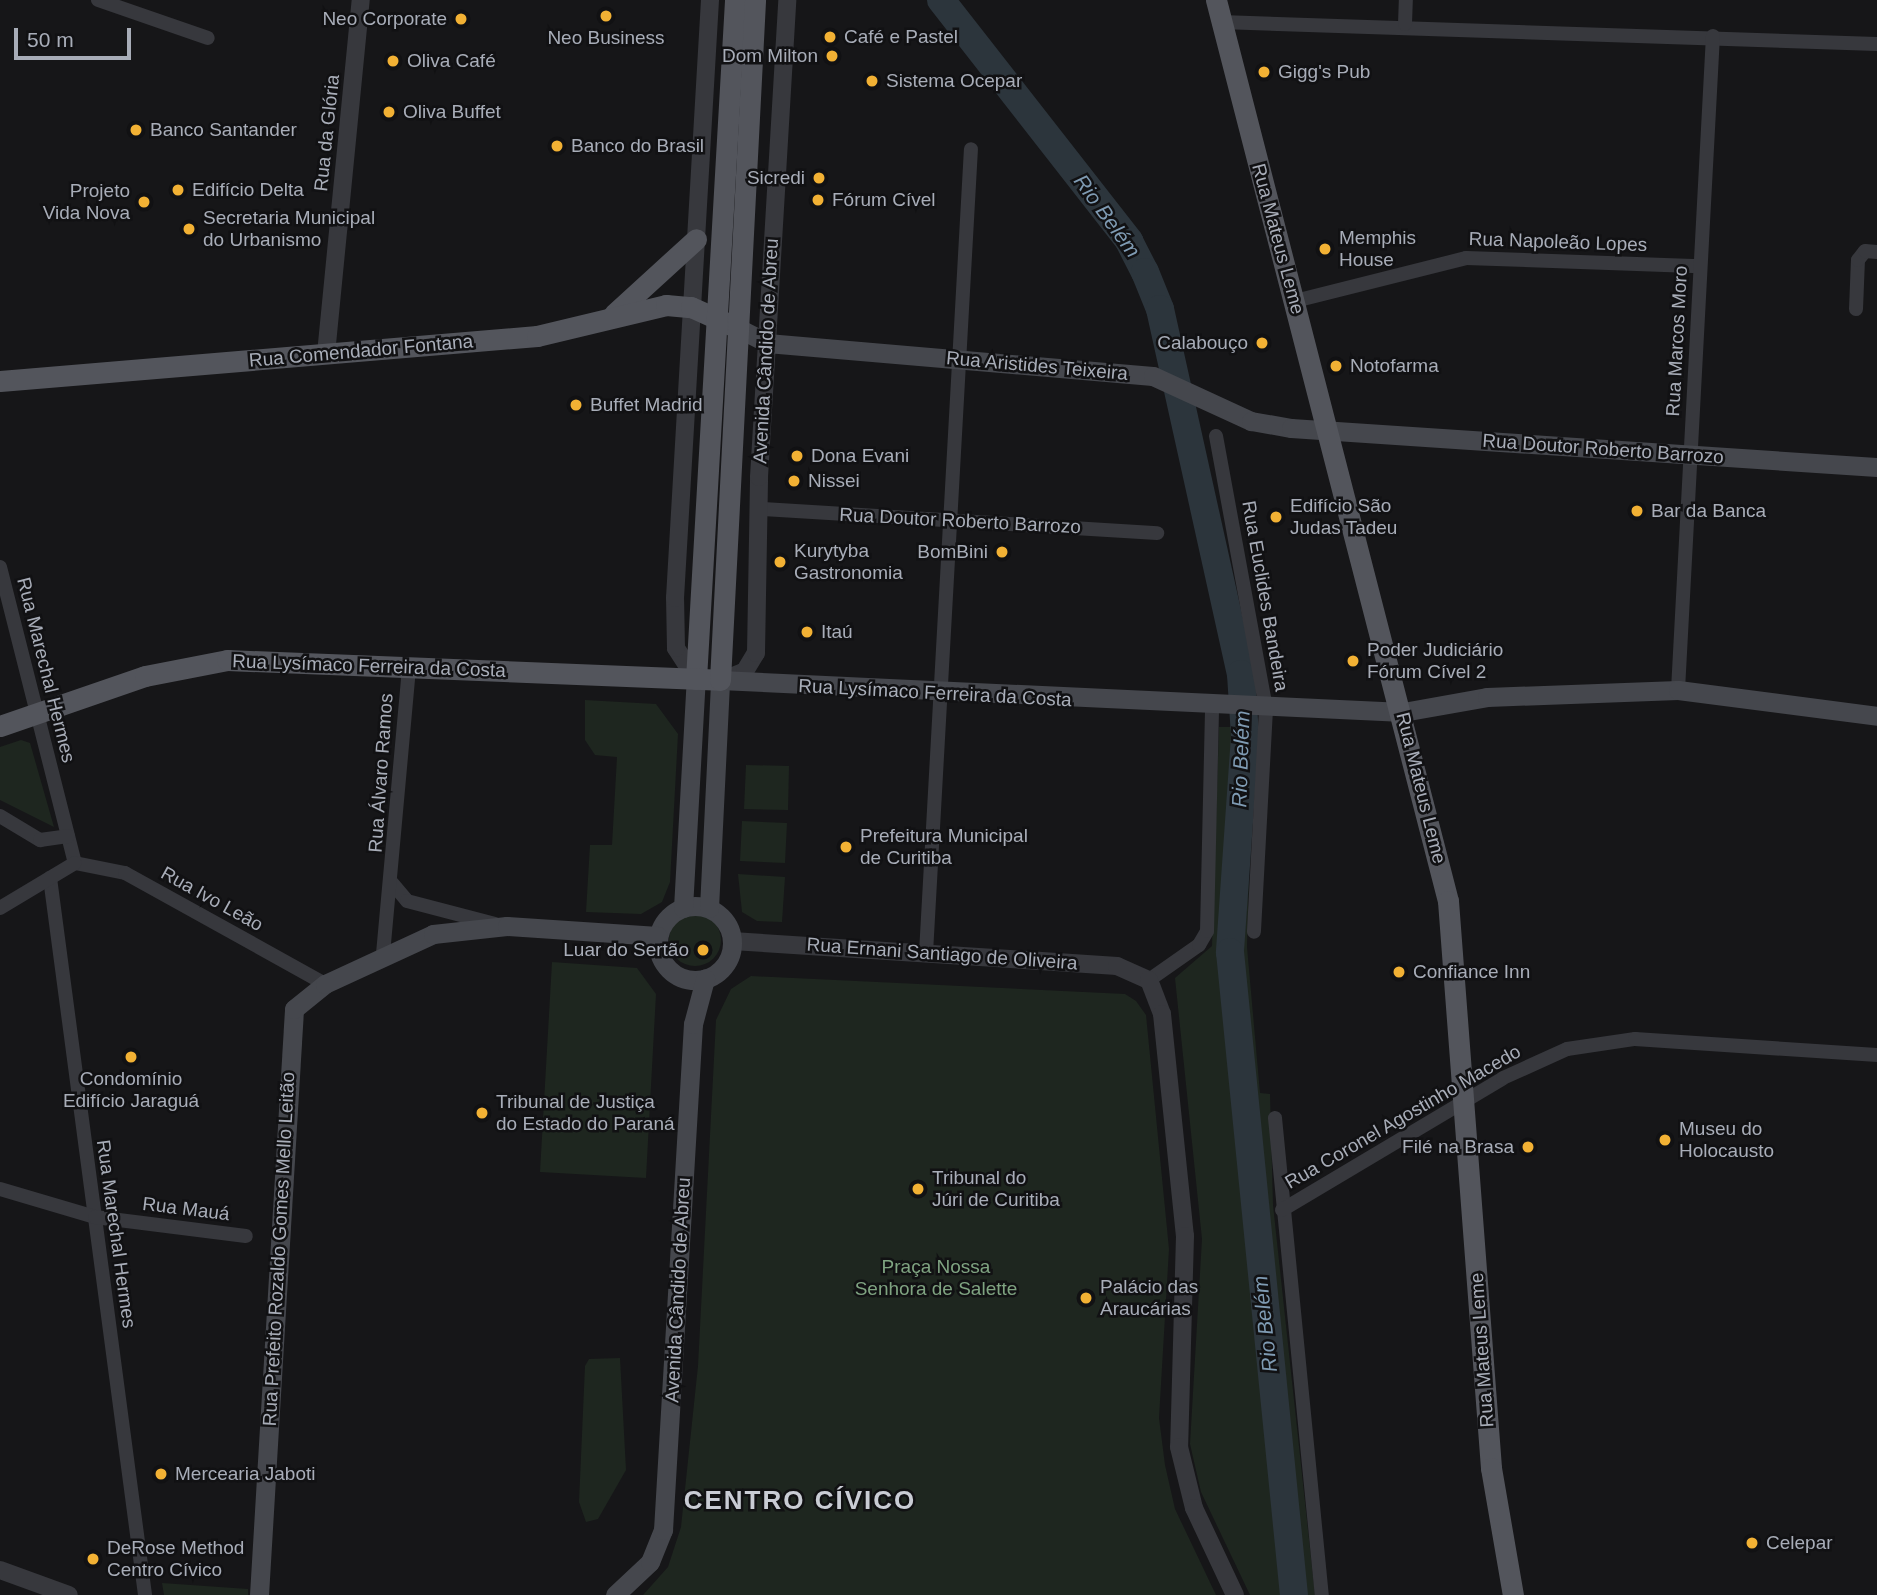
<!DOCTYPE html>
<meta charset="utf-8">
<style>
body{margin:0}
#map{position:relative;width:1877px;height:1595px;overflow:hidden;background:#161618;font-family:Helvetica,sans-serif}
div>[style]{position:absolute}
.green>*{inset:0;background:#1e261f}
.round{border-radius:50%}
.river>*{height:28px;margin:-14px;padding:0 14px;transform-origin:14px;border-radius:14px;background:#2c353c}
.minor>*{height:14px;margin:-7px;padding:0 7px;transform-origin:7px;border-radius:7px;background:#37383d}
.tertiary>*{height:18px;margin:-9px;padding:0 9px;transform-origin:9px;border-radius:9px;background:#37383d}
.secondary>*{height:19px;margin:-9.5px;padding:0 9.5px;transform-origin:9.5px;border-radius:9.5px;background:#45474d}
.secondary>.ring{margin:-9.5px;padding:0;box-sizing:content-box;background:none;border:19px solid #45474d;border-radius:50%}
.primary>*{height:21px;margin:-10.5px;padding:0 10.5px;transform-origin:10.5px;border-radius:10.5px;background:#53555c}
.dots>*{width:19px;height:19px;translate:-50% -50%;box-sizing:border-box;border:4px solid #111113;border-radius:50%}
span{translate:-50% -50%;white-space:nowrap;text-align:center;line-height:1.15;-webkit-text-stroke:5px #111113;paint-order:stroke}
.poi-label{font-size:19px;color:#a8adb8}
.right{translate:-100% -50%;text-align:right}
.left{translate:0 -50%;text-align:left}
.street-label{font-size:19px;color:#a8adb8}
.park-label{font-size:19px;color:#7fa381}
.water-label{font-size:21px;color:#7f9bb3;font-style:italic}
.district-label{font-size:26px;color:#c9ccd4;font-weight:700;letter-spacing:2px}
.scale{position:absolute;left:14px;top:28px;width:117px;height:32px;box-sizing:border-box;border:4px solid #a8adb8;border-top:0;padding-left:9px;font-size:21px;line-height:24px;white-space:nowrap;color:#a8adb8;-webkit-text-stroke:5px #111113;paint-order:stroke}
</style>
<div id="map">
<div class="green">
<i style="clip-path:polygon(585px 700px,656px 704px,678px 734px,670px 882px,662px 902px,641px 914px,586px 912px,590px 845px,612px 845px,617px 757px,595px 755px,585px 740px)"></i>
<i style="clip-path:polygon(1219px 727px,1253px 727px,1247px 947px,1260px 1093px,1270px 1094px,1273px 1205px,1315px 1595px,1250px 1595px,1201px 1492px,1190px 1444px,1202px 1239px,1175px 978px,1212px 946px)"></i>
<i style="clip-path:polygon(21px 740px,30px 743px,54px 827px,0 800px,0 747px)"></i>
<i style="clip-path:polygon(746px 765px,789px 766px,788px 810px,744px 809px)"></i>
<i style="clip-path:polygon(742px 821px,787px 823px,785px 863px,740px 861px)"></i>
<i style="clip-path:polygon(738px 874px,785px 877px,782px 922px,757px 921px,742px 912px)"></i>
<i class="round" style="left:669px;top:914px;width:52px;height:52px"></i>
<i style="clip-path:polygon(552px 962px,637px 968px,656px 994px,646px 1178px,540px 1172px)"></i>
<i style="clip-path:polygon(751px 976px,1125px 994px,1136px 1001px,1146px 1015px,1169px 1249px,1159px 1418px,1165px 1465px,1175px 1509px,1216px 1595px,643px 1595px,668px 1567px,681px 1527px,698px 1366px,716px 1020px,731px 989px)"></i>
<i style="clip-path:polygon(620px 1358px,626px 1470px,598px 1519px,586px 1522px,579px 1502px,585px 1366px,589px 1359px)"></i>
<i style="clip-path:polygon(162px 1583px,248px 1589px,248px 1595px,164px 1595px)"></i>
</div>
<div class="river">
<i style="left:941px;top:0;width:306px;rotate:52deg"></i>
<i style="left:1129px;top:241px;width:35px;rotate:63deg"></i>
<i style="left:1145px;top:272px;width:40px;rotate:68deg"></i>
<i style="left:1160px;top:309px;width:374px;rotate:77.5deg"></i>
<i style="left:1241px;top:674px;width:62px;rotate:86.3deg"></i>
<i style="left:1245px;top:736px;width:217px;rotate:94deg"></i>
<i style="left:1230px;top:952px;width:646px;rotate:84.32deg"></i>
</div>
<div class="minor">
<i style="left:98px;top:0;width:116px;rotate:19.1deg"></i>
<i style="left:1221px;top:22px;width:656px;rotate:1.92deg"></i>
<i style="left:1405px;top:24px;width:24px;rotate:-88deg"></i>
<i style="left:1295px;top:301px;width:176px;rotate:-14.1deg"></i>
<i style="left:1466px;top:258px;width:234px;rotate:2deg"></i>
<i style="left:1856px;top:309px;width:49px;rotate:-87.7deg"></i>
<i style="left:1858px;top:260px;width:11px;rotate:-52deg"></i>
<i style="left:1865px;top:251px;width:12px;rotate:5deg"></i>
<i style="left:1216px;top:436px;width:278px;rotate:79.6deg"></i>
<i style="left:1266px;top:709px;width:223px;rotate:93.1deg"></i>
<i style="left:763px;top:509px;width:395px;rotate:3.5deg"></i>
<i style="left:0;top:567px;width:305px;rotate:75.8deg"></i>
<i style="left:1678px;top:690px;width:655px;rotate:-86.94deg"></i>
<i style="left:0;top:816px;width:47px;rotate:31deg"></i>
<i style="left:40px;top:840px;width:28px;rotate:-8deg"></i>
<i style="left:75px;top:863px;width:51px;rotate:11.3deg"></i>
<i style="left:125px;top:873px;width:229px;rotate:29deg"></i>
<i style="left:50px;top:878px;width:723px;rotate:82.45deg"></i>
<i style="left:392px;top:883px;width:23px;rotate:50deg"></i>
<i style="left:407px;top:901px;width:91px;rotate:14.6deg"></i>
<i style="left:0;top:908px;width:87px;rotate:-31deg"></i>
<i style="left:926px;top:953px;width:805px;rotate:-86.8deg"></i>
<i style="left:383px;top:954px;width:289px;rotate:-84.8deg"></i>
<i style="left:1149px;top:980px;width:61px;rotate:-35deg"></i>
<i style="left:1199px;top:945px;width:16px;rotate:-60deg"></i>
<i style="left:1207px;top:931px;width:225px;rotate:-88.7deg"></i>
<i style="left:1275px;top:1118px;width:479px;rotate:84.4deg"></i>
<i style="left:0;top:1189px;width:99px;rotate:16.4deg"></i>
<i style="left:95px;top:1217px;width:152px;rotate:7.2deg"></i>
<i style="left:1282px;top:1210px;width:257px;rotate:-30.8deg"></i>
<i style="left:1503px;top:1078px;width:70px;rotate:-24.4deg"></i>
<i style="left:1567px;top:1049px;width:69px;rotate:-8.4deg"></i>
<i style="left:1635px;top:1039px;width:243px;rotate:3.8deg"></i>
</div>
<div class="tertiary">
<i style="left:326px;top:354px;width:356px;rotate:-84.4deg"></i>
<i style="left:696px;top:679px;width:37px;rotate:-123deg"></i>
<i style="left:676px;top:648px;width:50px;rotate:-91.1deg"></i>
<i style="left:675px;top:598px;width:599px;rotate:-86.65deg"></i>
<i style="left:723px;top:680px;width:24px;rotate:-22deg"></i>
<i style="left:745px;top:671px;width:21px;rotate:-59deg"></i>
<i style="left:756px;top:653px;width:176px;rotate:-89deg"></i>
<i style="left:759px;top:477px;width:478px;rotate:-86.6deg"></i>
<i style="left:732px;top:941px;width:386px;rotate:3.7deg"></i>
<i style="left:1117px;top:966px;width:35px;rotate:24deg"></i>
<i style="left:1149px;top:980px;width:36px;rotate:69deg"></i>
<i style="left:1162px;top:1014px;width:223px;rotate:84.1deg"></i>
<i style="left:1185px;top:1236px;width:211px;rotate:91.6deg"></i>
<i style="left:1179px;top:1447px;width:63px;rotate:76.2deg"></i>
<i style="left:1194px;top:1508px;width:96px;rotate:64.8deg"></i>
<i style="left:0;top:1570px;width:73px;rotate:19.9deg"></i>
</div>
<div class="secondary">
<i style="left:738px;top:328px;width:33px;rotate:27deg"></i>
<i style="left:767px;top:343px;width:387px;rotate:4.9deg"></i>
<i style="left:1153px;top:376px;width:108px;rotate:24.7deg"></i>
<i style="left:1251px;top:421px;width:41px;rotate:9.9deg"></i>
<i style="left:1291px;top:428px;width:587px;rotate:3.81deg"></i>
<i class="ring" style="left:658px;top:906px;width:55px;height:55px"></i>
<i style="left:683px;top:908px;width:229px;rotate:-86.8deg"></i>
<i style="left:709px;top:908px;width:228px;rotate:-87.2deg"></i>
<i style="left:720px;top:680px;width:684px;rotate:2.68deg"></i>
<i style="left:1403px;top:712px;width:85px;rotate:-10.1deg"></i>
<i style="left:1487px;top:697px;width:191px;rotate:-2.1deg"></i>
<i style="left:1678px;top:690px;width:201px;rotate:7.4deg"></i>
<i style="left:259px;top:1595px;width:587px;rotate:-86.58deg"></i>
<i style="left:294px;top:1009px;width:40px;rotate:-39deg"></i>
<i style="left:325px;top:984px;width:119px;rotate:-24.8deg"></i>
<i style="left:433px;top:934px;width:74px;rotate:-6.2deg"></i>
<i style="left:507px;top:926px;width:151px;rotate:3.8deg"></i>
<i style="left:615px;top:1595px;width:48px;rotate:-43.3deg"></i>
<i style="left:650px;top:1562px;width:35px;rotate:-68deg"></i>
<i style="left:663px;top:1530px;width:507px;rotate:-86.61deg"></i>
<i style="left:693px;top:1024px;width:47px;rotate:-75.1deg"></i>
</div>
<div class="primary">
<i style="left:1216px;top:0;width:930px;rotate:75.56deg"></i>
<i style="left:1448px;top:901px;width:569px;rotate:85.66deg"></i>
<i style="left:1491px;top:1468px;width:129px;rotate:80.2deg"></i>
<i style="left:614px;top:314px;width:111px;rotate:-42.4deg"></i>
<i style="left:0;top:381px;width:539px;rotate:-4.79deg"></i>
<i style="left:537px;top:336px;width:133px;rotate:-13.5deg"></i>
<i style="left:666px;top:305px;width:25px;rotate:5deg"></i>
<i style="left:691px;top:307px;width:51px;rotate:24.1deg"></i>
<i style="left:696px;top:679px;width:680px;rotate:-86.71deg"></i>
<i style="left:0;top:726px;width:153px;rotate:-19deg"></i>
<i style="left:145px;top:676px;width:84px;rotate:-11deg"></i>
<i style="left:227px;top:660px;width:493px;rotate:2.3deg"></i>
<i style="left:720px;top:680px;width:681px;rotate:-87.05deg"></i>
</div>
<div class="dots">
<i style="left:606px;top:16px;background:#f2b134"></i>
<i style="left:461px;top:19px;background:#f2b134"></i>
<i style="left:830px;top:37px;background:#f2b134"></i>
<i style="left:832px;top:56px;background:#f2b134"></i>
<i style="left:393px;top:61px;background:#f2b134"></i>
<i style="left:1264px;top:72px;background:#f2b134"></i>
<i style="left:872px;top:81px;background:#f2b134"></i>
<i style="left:389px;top:112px;background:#f2b134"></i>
<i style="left:136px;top:130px;background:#f2b134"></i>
<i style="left:557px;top:146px;background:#f2b134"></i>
<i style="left:819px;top:178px;background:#f2b134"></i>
<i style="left:178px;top:190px;background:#f2b134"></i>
<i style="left:818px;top:200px;background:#f2b134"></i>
<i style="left:144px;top:202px;background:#f2b134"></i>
<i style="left:189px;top:229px;background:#f2b134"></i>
<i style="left:1325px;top:249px;background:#f2b134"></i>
<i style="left:1262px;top:343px;background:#f2b134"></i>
<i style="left:1336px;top:366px;background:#f2b134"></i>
<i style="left:576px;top:405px;background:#f2b134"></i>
<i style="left:797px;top:456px;background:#f2b134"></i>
<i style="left:794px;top:481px;background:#f2b134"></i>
<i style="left:1637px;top:511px;background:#f2b134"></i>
<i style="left:1276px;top:517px;background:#f2b134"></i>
<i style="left:1002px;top:552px;background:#f2b134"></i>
<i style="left:780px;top:562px;background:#f2b134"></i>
<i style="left:807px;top:632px;background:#f2b134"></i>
<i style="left:1353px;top:661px;background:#f2b134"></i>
<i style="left:846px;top:847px;background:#f2b134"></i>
<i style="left:703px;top:950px;background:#f2b134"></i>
<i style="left:1399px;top:972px;background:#f2b134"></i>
<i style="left:131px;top:1057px;background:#f2b134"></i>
<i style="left:482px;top:1113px;background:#f2b134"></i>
<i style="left:1665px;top:1140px;background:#f2b134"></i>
<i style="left:1528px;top:1147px;background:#f2b134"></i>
<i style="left:918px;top:1189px;background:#f2b134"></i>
<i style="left:1086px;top:1298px;background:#f2b134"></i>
<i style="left:161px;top:1474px;background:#f2b134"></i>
<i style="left:1752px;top:1543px;background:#f2b134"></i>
<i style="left:93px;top:1559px;background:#f2b134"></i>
</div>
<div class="poi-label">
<span class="right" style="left:447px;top:19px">Neo Corporate</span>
<span class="left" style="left:844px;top:37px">Café e Pastel</span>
<span style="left:606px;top:38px">Neo Business</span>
<span class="right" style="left:818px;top:56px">Dom Milton</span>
<span class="left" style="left:407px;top:61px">Oliva Café</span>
<span class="left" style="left:1278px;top:72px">Gigg's Pub</span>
<span class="left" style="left:886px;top:81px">Sistema Ocepar</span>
<span class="left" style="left:403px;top:112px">Oliva Buffet</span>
<span class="left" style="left:150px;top:130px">Banco Santander</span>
<span class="left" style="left:571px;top:146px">Banco do Brasil</span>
<span class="right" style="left:805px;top:178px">Sicredi</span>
<span class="left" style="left:192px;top:190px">Edifício Delta</span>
<span class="right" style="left:130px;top:202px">Projeto<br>Vida Nova</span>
<span class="left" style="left:832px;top:200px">Fórum Cível</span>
<span class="left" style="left:203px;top:229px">Secretaria Municipal<br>do Urbanismo</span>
<span class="left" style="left:1339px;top:249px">Memphis<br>House</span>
<span class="right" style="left:1248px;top:343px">Calabouço</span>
<span class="left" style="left:1350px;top:366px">Notofarma</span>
<span class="left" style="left:590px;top:405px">Buffet Madrid</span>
<span class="left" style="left:811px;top:456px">Dona Evani</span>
<span class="left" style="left:808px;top:481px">Nissei</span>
<span class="left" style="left:1290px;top:517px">Edifício São<br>Judas Tadeu</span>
<span class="left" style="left:1651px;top:511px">Bar da Banca</span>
<span class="left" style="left:794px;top:562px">Kurytyba<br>Gastronomia</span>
<span class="right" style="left:988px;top:552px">BomBini</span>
<span class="left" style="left:821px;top:632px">Itaú</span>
<span class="left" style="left:1367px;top:661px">Poder Judiciário<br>Fórum Cível 2</span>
<span class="left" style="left:860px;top:847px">Prefeitura Municipal<br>de Curitiba</span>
<span class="right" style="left:689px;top:950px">Luar do Sertão</span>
<span class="left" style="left:1413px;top:972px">Confiance Inn</span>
<span style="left:131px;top:1090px">Condomínio<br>Edifício Jaraguá</span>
<span class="left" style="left:496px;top:1113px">Tribunal de Justiça<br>do Estado do Paraná</span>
<span class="left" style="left:1679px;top:1140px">Museu do<br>Holocausto</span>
<span class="right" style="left:1514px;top:1147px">Filé na Brasa</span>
<span class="left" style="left:932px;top:1189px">Tribunal do<br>Júri de Curitiba</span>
<span class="left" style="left:1100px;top:1298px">Palácio das<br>Araucárias</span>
<span class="left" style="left:175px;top:1474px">Mercearia Jaboti</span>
<span class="left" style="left:1766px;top:1543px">Celepar</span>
<span class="left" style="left:107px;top:1559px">DeRose Method<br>Centro Cívico</span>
</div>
<div class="street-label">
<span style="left:327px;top:133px;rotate:-84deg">Rua da Glória</span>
<span style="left:1278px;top:239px;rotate:75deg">Rua Mateus Leme</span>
<span style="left:1558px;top:242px;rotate:2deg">Rua Napoleão Lopes</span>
<span style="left:1677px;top:341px;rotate:-87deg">Rua Marcos Moro</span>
<span style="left:361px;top:351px;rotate:-5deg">Rua Comendador Fontana</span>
<span style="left:766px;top:351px;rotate:-87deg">Avenida Cândido de Abreu</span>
<span style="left:1037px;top:366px;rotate:5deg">Rua Aristides Teixeira</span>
<span style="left:1603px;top:449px;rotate:4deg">Rua Doutor Roberto Barrozo</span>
<span style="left:960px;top:521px;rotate:3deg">Rua Doutor Roberto Barrozo</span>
<span style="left:1265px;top:596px;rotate:80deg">Rua Euclides Bandeira</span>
<span style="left:369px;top:666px;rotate:2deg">Rua Lysímaco Ferreira da Costa</span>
<span style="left:46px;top:670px;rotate:76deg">Rua Marechal Hermes</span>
<span style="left:935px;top:693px;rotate:3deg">Rua Lysímaco Ferreira da Costa</span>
<span style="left:381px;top:773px;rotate:-86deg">Rua Álvaro Ramos</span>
<span style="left:1421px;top:788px;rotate:76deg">Rua Mateus Leme</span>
<span style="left:212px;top:899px;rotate:29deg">Rua Ivo Leão</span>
<span style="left:942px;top:954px;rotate:4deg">Rua Ernani Santiago de Oliveira</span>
<span style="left:1403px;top:1117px;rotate:-30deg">Rua Coronel Agostinho Macedo</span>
<span style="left:186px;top:1209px;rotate:7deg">Rua Mauá</span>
<span style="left:116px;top:1234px;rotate:82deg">Rua Marechal Hermes</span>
<span style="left:279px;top:1249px;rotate:-87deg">Rua Prefeito Rozaldo Gomes Mello Leitão</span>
<span style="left:678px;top:1290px;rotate:-87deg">Avenida Cândido de Abreu</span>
<span style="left:1482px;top:1350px;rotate:-94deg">Rua Mateus Leme</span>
</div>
<div class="park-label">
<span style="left:936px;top:1278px">Praça Nossa<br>Senhora de Salette</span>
</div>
<div class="water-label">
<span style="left:1107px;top:216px;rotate:54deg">Rio Belém</span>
<span style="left:1241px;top:759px;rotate:-88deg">Rio Belém</span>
<span style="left:1265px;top:1324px;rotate:-96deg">Rio Belém</span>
</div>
<div class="district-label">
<span style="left:800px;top:1501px">CENTRO CÍVICO</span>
</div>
<div class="scale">50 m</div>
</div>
